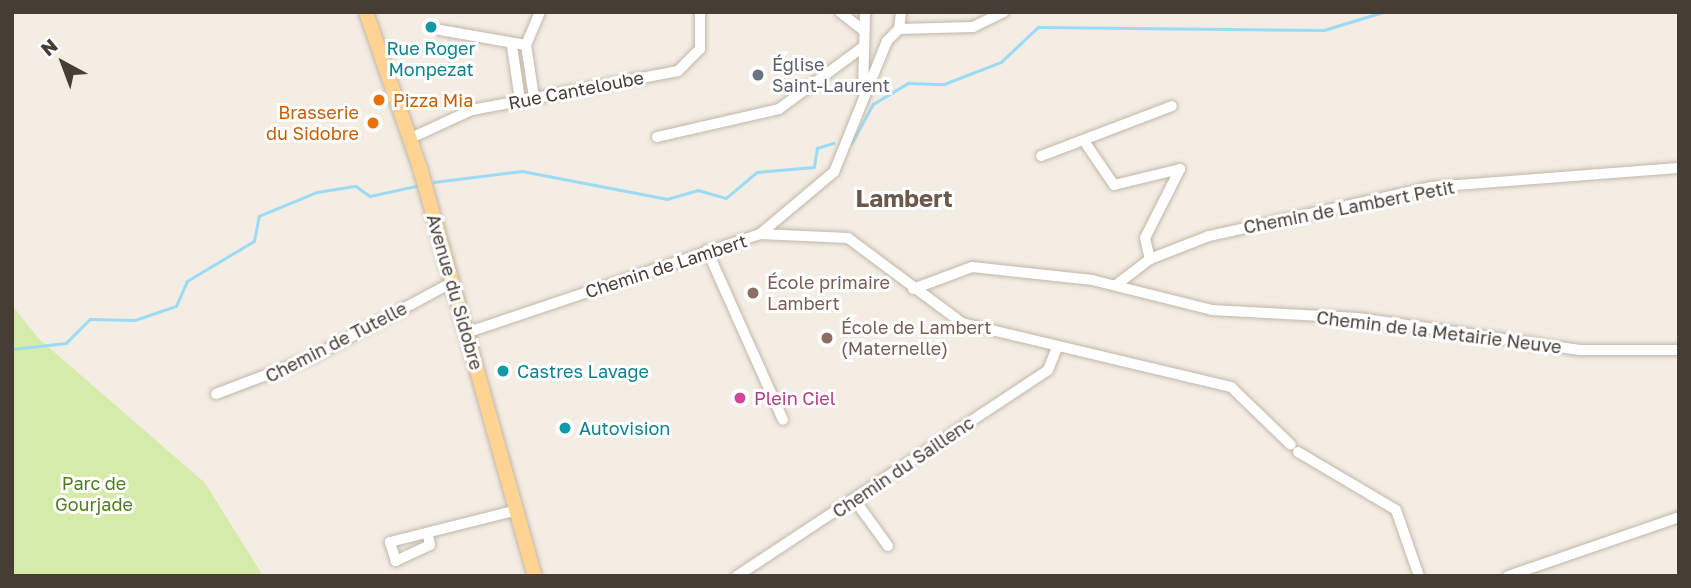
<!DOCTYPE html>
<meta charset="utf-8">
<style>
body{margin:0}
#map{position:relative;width:1691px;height:588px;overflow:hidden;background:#f3ede4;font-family:"Golos Text",sans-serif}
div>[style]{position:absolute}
.green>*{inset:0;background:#d5ebaa}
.stream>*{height:2.5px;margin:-1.25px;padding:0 1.25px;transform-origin:1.25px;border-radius:1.25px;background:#9cdbf5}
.roads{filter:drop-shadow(0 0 2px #c2b7a9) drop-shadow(0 0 2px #c2b7a9)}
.minor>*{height:10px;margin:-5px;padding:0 5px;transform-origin:5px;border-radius:5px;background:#fff}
.major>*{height:14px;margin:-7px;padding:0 7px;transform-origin:7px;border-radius:7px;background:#ffd392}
.dots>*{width:19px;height:19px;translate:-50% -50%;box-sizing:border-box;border:4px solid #fff;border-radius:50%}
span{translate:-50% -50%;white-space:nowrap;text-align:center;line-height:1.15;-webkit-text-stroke:6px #fff;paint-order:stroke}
.culture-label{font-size:18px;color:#0d838f}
.left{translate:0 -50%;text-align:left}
.worship-label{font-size:18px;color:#5b616d}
.street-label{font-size:18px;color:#463d34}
.food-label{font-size:18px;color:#c56008}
.right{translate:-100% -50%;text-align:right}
.education-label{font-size:18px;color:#785e54}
.hotel-label{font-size:18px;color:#b23c85}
.park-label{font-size:18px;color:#4f7c23}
.district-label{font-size:24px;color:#6a594a;font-weight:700}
.frame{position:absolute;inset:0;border:14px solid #463d34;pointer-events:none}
.north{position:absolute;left:28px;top:28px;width:70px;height:70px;-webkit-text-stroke:5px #fff;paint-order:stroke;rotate:319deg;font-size:19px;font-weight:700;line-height:28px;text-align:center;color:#463d34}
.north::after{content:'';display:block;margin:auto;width:24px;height:32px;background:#463d34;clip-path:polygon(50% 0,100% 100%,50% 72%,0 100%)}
</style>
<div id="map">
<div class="green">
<i style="clip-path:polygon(12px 305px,38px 338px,205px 483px,263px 576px,12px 576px)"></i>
</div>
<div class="stream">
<i style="left:851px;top:144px;width:46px;rotate:-61.2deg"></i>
<i style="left:873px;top:104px;width:41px;rotate:-31deg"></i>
<i style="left:908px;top:83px;width:36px;rotate:2deg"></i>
<i style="left:944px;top:84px;width:61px;rotate:-21.1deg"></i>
<i style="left:1001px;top:62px;width:51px;rotate:-43.4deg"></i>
<i style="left:1038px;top:27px;width:286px;rotate:0.6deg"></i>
<i style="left:1324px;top:30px;width:62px;rotate:-17deg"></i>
<i style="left:434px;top:182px;width:89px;rotate:-7.1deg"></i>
<i style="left:522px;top:171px;width:148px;rotate:10.9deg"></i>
<i style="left:667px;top:199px;width:32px;rotate:-16deg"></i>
<i style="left:698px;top:190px;width:29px;rotate:16deg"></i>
<i style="left:726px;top:198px;width:40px;rotate:-40deg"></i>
<i style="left:757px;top:172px;width:57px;rotate:-5deg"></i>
<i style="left:814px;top:167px;width:19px;rotate:-81deg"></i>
<i style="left:817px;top:148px;width:17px;rotate:-17deg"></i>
<i style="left:12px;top:349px;width:54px;rotate:-6.3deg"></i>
<i style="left:66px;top:343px;width:34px;rotate:-45deg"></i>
<i style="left:90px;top:319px;width:45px;rotate:1.3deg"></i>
<i style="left:135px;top:320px;width:43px;rotate:-18.9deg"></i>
<i style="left:176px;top:306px;width:27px;rotate:-66deg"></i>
<i style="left:187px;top:281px;width:78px;rotate:-30.8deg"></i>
<i style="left:254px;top:241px;width:25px;rotate:-79deg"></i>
<i style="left:259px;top:216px;width:63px;rotate:-22.5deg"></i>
<i style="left:317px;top:192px;width:39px;rotate:-9deg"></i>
<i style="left:356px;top:186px;width:17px;rotate:36deg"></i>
<i style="left:370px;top:196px;width:47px;rotate:-12.3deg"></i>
</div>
<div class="roads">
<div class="minor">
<i style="left:840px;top:12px;width:31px;rotate:38deg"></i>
<i style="left:899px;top:29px;width:17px;rotate:-83deg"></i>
<i style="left:440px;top:30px;width:87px;rotate:9.9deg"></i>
<i style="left:526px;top:45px;width:53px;rotate:81.3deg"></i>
<i style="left:526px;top:45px;width:36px;rotate:-67deg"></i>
<i style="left:512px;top:46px;width:55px;rotate:81.6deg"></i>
<i style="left:863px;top:91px;width:79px;rotate:-88.5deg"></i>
<i style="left:657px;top:137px;width:125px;rotate:-12.9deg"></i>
<i style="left:779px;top:109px;width:106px;rotate:-36.5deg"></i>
<i style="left:411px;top:138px;width:67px;rotate:-24.7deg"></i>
<i style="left:472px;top:110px;width:210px;rotate:-10.7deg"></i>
<i style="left:678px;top:71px;width:31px;rotate:-45deg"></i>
<i style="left:700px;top:49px;width:37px;rotate:-90deg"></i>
<i style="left:1084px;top:141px;width:53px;rotate:55.7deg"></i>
<i style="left:1114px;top:185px;width:68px;rotate:-13.6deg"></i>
<i style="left:1180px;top:169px;width:77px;rotate:116.9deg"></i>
<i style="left:1145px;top:238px;width:22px;rotate:77deg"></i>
<i style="left:1041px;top:156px;width:140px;rotate:-20.9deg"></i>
<i style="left:760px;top:234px;width:88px;rotate:2.6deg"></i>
<i style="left:848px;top:238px;width:142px;rotate:36.7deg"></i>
<i style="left:962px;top:323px;width:277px;rotate:13.4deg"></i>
<i style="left:1231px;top:387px;width:83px;rotate:44deg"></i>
<i style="left:707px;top:250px;width:186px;rotate:65.9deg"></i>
<i style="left:1116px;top:285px;width:43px;rotate:-37.4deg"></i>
<i style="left:1150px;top:259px;width:63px;rotate:-21.3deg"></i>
<i style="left:1209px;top:236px;width:227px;rotate:-12.4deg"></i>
<i style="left:1431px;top:187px;width:249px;rotate:-4.4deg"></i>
<i style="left:913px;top:289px;width:63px;rotate:-20.4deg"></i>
<i style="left:972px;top:267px;width:121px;rotate:6.2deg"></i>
<i style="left:1092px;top:280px;width:124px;rotate:14deg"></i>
<i style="left:1212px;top:310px;width:146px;rotate:3.1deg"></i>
<i style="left:1358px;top:318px;width:224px;rotate:8.2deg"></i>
<i style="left:1580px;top:350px;width:99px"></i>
<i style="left:466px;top:333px;width:310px;rotate:-18.6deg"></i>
<i style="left:760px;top:234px;width:97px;rotate:-40deg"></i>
<i style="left:834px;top:172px;width:141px;rotate:-68deg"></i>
<i style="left:887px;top:41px;width:17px;rotate:-45deg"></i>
<i style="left:899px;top:29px;width:74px;rotate:-1.5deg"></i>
<i style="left:973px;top:27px;width:34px;rotate:-26deg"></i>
<i style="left:216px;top:394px;width:102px;rotate:-20.8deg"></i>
<i style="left:311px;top:358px;width:161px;rotate:-28.2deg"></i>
<i style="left:1298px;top:452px;width:114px;rotate:30.6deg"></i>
<i style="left:1396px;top:510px;width:70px;rotate:70.8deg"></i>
<i style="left:854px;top:499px;width:58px;rotate:54.1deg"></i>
<i style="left:428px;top:535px;width:10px;rotate:79deg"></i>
<i style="left:430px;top:545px;width:38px;rotate:155deg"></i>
<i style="left:396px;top:561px;width:20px;rotate:-108deg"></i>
<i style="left:390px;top:542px;width:131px;rotate:-14.1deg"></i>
<i style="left:737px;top:576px;width:373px;rotate:-33.5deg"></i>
<i style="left:1048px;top:370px;width:24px;rotate:-68deg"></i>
<i style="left:1508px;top:576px;width:181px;rotate:-19deg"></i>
</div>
<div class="major">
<i style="left:366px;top:12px;width:165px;rotate:70.9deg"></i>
<i style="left:420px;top:168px;width:424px;rotate:74.3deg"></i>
</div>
</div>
<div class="dots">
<i style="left:431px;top:27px;background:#0f9aa8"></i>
<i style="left:758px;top:75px;background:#6b7280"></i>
<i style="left:379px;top:100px;background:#e8710a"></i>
<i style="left:373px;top:123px;background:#e8710a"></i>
<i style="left:753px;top:293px;background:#8d6e63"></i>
<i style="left:827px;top:338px;background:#8d6e63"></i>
<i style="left:503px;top:371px;background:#0f9aa8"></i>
<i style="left:740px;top:398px;background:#d1479c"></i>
<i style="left:565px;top:428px;background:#0f9aa8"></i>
</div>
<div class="culture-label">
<span style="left:431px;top:59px">Rue Roger<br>Monpezat</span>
<span class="left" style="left:517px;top:371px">Castres Lavage</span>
<span class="left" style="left:579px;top:428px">Autovision</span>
</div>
<div class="worship-label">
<span class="left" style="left:772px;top:75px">Église<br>Saint-Laurent</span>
</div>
<div class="street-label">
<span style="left:576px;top:90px;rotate:-11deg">Rue Canteloube</span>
<span style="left:1349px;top:207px;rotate:-11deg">Chemin de Lambert Petit</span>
<span style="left:666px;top:266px;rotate:-18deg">Chemin de Lambert</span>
<span style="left:455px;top:292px;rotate:74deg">Avenue du Sidobre</span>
<span style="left:1439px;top:332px;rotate:7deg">Chemin de la Metairie Neuve</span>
<span style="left:336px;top:342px;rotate:-27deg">Chemin de Tutelle</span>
<span style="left:903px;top:467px;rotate:-34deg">Chemin du Saillenc</span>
</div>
<div class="food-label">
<span class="left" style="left:393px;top:100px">Pizza Mia</span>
<span class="right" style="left:359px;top:123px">Brasserie<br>du Sidobre</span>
</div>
<div class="education-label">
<span class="left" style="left:767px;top:293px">École primaire<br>Lambert</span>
<span class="left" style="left:841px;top:338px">École de Lambert<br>(Maternelle)</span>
</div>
<div class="hotel-label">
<span class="left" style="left:754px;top:398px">Plein Ciel</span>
</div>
<div class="park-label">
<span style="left:94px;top:494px">Parc de<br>Gourjade</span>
</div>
<div class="district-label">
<span style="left:904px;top:198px">Lambert</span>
</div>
<div class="frame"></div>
<div class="north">N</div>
</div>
